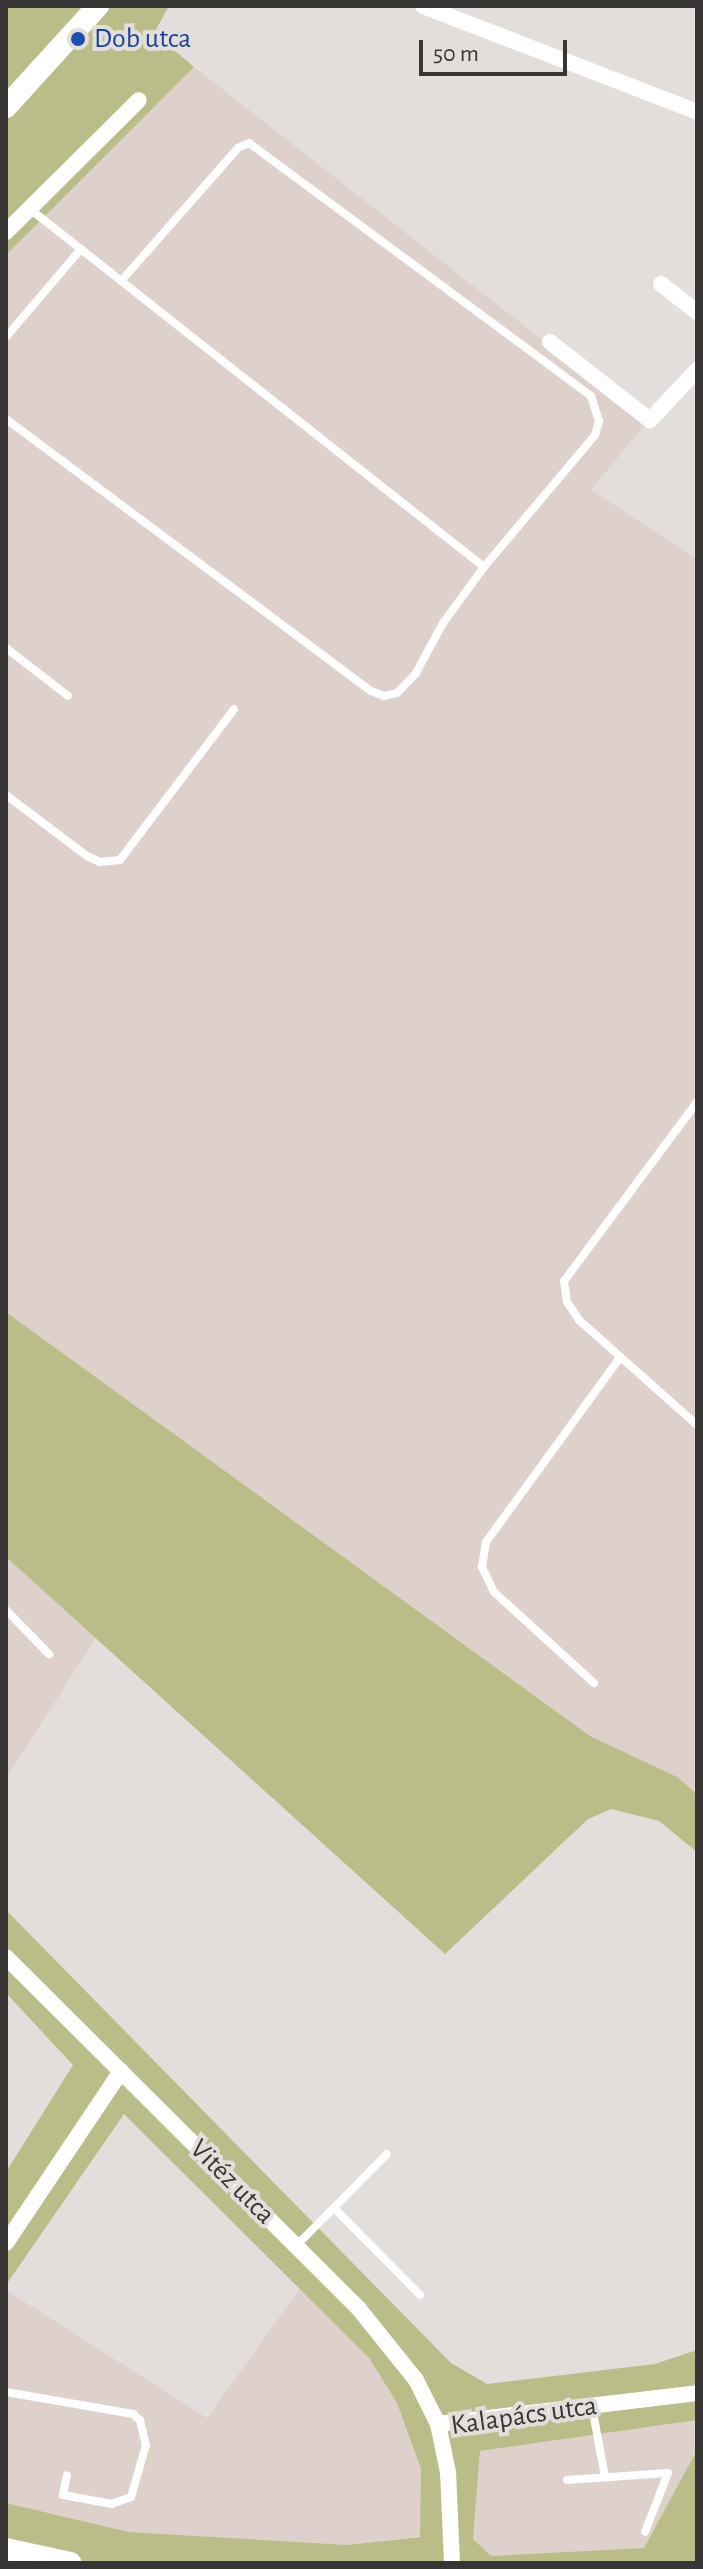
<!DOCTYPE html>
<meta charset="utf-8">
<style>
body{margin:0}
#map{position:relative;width:703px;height:2569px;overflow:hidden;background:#e3dedc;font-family:"Alegreya Sans",sans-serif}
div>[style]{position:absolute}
.built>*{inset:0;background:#ded1cc}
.green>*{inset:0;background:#babd87}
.lane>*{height:8px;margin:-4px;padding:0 4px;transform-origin:4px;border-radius:4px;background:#fff}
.street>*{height:16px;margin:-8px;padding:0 8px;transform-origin:8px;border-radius:8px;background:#fff}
.secondary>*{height:22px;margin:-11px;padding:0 11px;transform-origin:11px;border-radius:11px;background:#fff}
.dots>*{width:22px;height:22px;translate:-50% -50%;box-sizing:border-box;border:4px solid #e3dedc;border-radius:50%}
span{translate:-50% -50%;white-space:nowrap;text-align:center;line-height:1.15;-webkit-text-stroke:8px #e3dedc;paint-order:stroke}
.transit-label{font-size:28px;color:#164399}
.left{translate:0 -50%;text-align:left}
.street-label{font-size:28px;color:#383635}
.frame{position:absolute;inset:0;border:8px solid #383635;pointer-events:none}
.scale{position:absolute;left:419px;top:40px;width:148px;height:36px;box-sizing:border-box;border:4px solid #383635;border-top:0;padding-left:10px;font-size:24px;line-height:28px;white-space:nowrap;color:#383635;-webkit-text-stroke:6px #e3dedc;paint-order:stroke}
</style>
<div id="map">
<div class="built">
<i style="clip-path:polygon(194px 67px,647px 422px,591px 490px,697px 559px,697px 1794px,677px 1777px,590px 1736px,6px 1312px,6px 255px)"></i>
<i style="clip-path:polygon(6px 1557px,96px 1638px,6px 1778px)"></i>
<i style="clip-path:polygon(301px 2287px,369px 2358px,397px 2403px,421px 2469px,421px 2536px,347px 2545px,129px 2532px,6px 2503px,6px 2290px,207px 2418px)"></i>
<i style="clip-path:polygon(697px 2420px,697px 2450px,644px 2548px,491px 2556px,473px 2539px,480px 2451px)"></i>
</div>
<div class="green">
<i style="clip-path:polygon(6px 6px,169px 6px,154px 33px,194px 67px,6px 255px)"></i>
<i style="clip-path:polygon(6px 1312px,590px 1736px,677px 1777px,697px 1794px,697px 1852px,659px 1821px,611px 1809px,588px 1819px,445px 1954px,6px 1557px)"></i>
<i style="clip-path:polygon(6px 1910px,451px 2363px,487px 2384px,655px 2364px,697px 2350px,697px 2420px,480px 2451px,473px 2539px,491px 2556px,644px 2548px,697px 2450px,697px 2563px,6px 2563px,6px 2503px,129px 2532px,347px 2545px,420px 2537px,421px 2469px,397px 2403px,369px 2358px,124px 2114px,6px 2285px,6px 2172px,73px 2065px,6px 1993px)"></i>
</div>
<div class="lane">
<i style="left:30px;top:209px;width:578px;rotate:38.26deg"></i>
<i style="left:6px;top:337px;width:116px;rotate:-49.6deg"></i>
<i style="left:6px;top:419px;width:455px;rotate:36.7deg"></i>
<i style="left:371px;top:691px;width:14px;rotate:21deg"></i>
<i style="left:384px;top:696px;width:13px;rotate:-13deg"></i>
<i style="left:397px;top:693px;width:28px;rotate:-46deg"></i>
<i style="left:416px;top:673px;width:57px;rotate:-61.6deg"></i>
<i style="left:443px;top:623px;width:69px;rotate:-53.8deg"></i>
<i style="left:484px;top:567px;width:172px;rotate:-49.9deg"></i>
<i style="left:595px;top:435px;width:15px;rotate:-74deg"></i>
<i style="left:599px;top:421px;width:26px;rotate:-108deg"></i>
<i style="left:591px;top:396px;width:425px;rotate:-143.5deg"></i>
<i style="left:249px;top:143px;width:12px;rotate:156deg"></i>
<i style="left:238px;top:148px;width:177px;rotate:131.3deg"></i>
<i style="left:6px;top:648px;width:78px;rotate:37.7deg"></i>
<i style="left:6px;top:795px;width:101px;rotate:37deg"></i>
<i style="left:87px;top:856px;width:14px;rotate:25deg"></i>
<i style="left:100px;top:862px;width:20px;rotate:-6deg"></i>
<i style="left:120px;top:860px;width:189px;rotate:-52.9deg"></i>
<i style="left:697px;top:1102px;width:223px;rotate:126.6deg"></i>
<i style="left:564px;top:1281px;width:21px;rotate:82deg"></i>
<i style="left:567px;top:1302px;width:22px;rotate:56deg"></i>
<i style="left:579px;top:1320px;width:158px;rotate:41.7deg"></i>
<i style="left:6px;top:1610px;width:62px;rotate:45.7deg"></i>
<i style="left:594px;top:1683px;width:135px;rotate:-137.7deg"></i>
<i style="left:494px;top:1592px;width:28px;rotate:-116deg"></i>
<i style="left:482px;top:1567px;width:25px;rotate:-81deg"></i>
<i style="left:486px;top:1542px;width:226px;rotate:-54deg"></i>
<i style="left:334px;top:2208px;width:122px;rotate:45.3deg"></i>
<i style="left:296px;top:2246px;width:129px;rotate:-45.3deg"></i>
<i style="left:6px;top:2392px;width:129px;rotate:9.8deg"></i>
<i style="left:133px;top:2414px;width:9px;rotate:41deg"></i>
<i style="left:140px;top:2420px;width:26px;rotate:77deg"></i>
<i style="left:146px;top:2445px;width:54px;rotate:106.1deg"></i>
<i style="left:131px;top:2497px;width:20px;rotate:160deg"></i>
<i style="left:112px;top:2504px;width:50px;rotate:-169.6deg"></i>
<i style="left:63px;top:2495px;width:20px;rotate:-79deg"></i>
<i style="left:592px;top:2407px;width:71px;rotate:79.5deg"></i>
<i style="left:567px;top:2480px;width:101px;rotate:-4deg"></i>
<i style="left:668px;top:2473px;width:63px;rotate:111.3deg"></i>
</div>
<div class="street">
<i style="left:423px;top:6px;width:294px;rotate:21.1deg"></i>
<i style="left:6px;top:232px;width:187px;rotate:-44.8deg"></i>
<i style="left:661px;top:284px;width:46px;rotate:37.9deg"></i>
<i style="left:550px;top:342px;width:127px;rotate:38deg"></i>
<i style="left:650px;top:420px;width:69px;rotate:-46.8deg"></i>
<i style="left:6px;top:1957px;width:499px;rotate:44.9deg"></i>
<i style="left:359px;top:2309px;width:91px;rotate:51.2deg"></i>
<i style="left:416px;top:2380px;width:49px;rotate:63.4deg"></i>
<i style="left:6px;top:2243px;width:207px;rotate:-56.2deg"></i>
<i style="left:452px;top:2563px;width:91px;rotate:-92.5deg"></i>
<i style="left:448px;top:2472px;width:49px;rotate:-101.8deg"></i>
<i style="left:438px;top:2424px;width:261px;rotate:-6.8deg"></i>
</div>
<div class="secondary">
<i style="left:6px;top:107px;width:137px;rotate:-47.7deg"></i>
<i style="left:6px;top:2549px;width:66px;rotate:12.3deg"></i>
</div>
<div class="dots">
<i style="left:78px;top:39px;background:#1a4fb4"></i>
</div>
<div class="transit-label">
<span class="left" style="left:94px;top:39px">Dob utca</span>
</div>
<div class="street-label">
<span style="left:232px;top:2182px;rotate:45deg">Vitéz utca</span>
<span style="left:524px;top:2416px;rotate:-8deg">Kalapács utca</span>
</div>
<div class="frame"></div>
<div class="scale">50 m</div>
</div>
